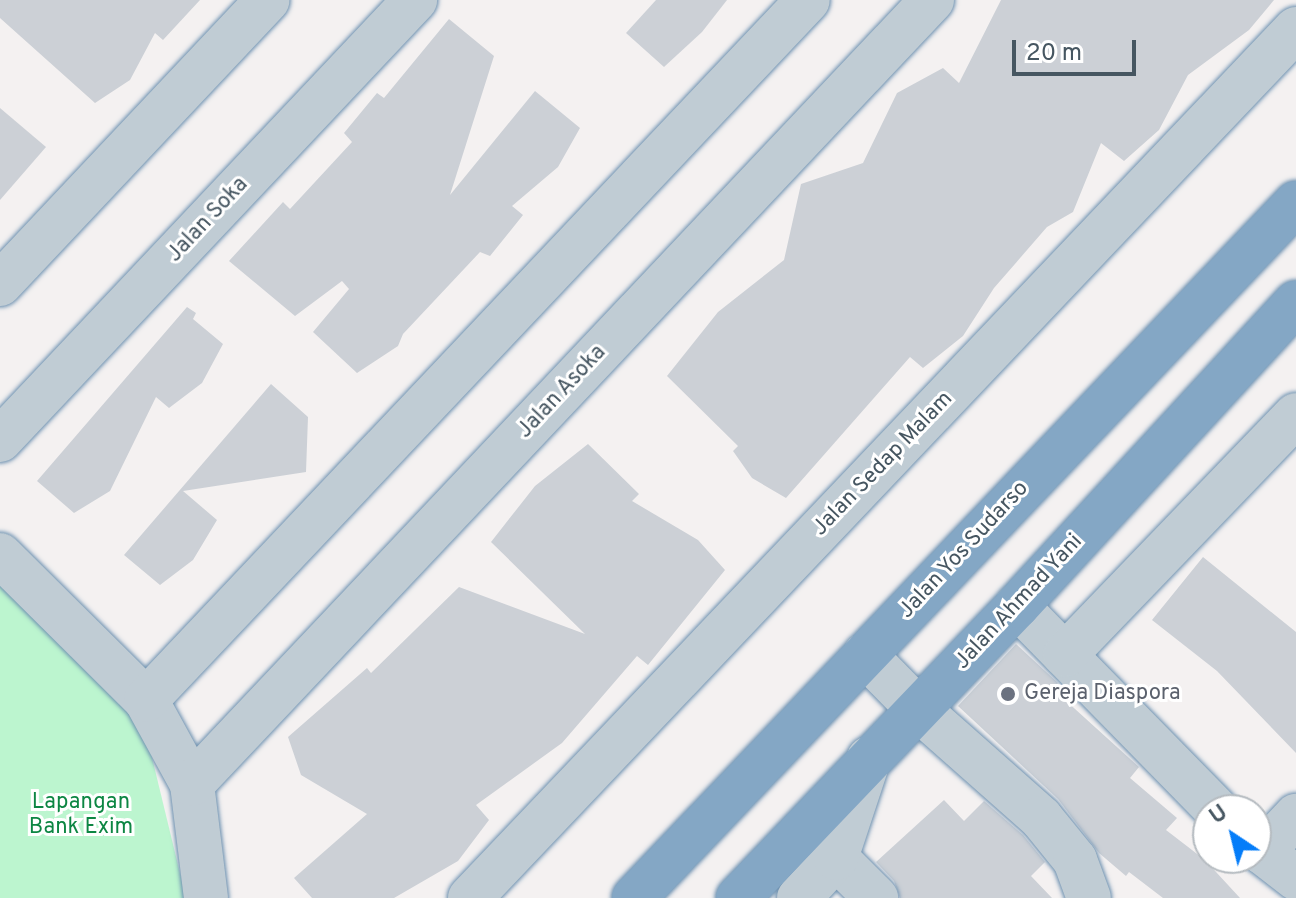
<!DOCTYPE html>
<style>
body{margin:0}
#map{position:relative;width:1296px;height:898px;overflow:hidden;background:#f4f1f1;font-family:Overpass,sans-serif}
div>[style]{position:absolute}
.green>*{inset:0;background:#bcf5cf}
.building>*{inset:0;background:#ccd0d6}
.roads{filter:drop-shadow(0 0 2px #6f92b1) drop-shadow(0 0 2px #6f92b1)}
.street>*{height:44px;margin:-22px;padding:0 22px;transform-origin:22px;border-radius:22px;background:#c0ccd4}
.highway>*{height:44px;margin:-22px;padding:0 22px;transform-origin:22px;border-radius:22px;background:#84a7c5}
.dots>*{width:22px;height:22px;translate:-50% -50%;box-sizing:border-box;border:4px solid #fff;border-radius:50%}
span{translate:-50% -50%;white-space:nowrap;text-align:center;line-height:1.15;-webkit-text-stroke:6px #fff;paint-order:stroke}
.street-label{font-size:22px;color:#465661}
.worship-label{font-size:22px;color:#5b616d}
.left{translate:0 -50%;text-align:left}
.park-label{font-size:22px;color:#0d8643}
.north{position:absolute;left:1192px;top:794px;width:80px;height:80px;box-sizing:border-box;background:#fff;border:2px solid #b5bbc0;border-radius:50%;rotate:325deg;font-size:22px;font-weight:700;line-height:32px;text-align:center;color:#465661}
.north::after{content:'';display:block;margin:auto;width:28px;height:36px;background:#057df9;clip-path:polygon(50% 0,100% 100%,50% 72%,0 100%)}
.scale{position:absolute;left:1012px;top:40px;width:124px;height:36px;box-sizing:border-box;border:4px solid #465661;border-top:0;padding-left:10px;font-size:24px;line-height:28px;white-space:nowrap;color:#465661;-webkit-text-stroke:6px #fff;paint-order:stroke}
</style>
<div id="map">
<div class="green">
<i style="clip-path:polygon(0 568px,140px 708px,186px 898px,0 898px)"></i>
</div>
<div class="building">
<i style="clip-path:polygon(0 0,200px 0,163px 40px,155px 33px,130px 80px,95px 103px,0 18px)"></i>
<i style="clip-path:polygon(656px 0,727px 0,702px 32px,664px 67px,626px 33px)"></i>
<i style="clip-path:polygon(1001px 0,1274px 0,1249px 30px,1188px 75px,1159px 130px,1124px 161px,1101px 143px,1073px 212px,1047px 227px,994px 288px,963px 336px,923px 368px,910px 357px,786px 498px,752px 478px,733px 451px,738px 446px,667px 376px,718px 312px,784px 260px,801px 184px,863px 163px,897px 93px,943px 68px,959px 83px)"></i>
<i style="clip-path:polygon(449px 19px,494px 56px,450px 195px,535px 91px,580px 128px,558px 167px,512px 206px,523px 215px,490px 256px,480px 252px,403px 334px,398px 346px,357px 373px,313px 332px,349px 289px,342px 281px,295px 316px,229px 261px,283px 202px,290px 209px,352px 142px,344px 133px,377px 93px,384px 98px)"></i>
<i style="clip-path:polygon(0 108px,46px 147px,0 200px)"></i>
<i style="clip-path:polygon(187px 307px,196px 313px,193px 319px,223px 344px,202px 383px,169px 408px,156px 397px,110px 491px,74px 513px,37px 481px)"></i>
<i style="clip-path:polygon(271px 384px,308px 417px,306px 472px,183px 491px,217px 520px,193px 560px,160px 585px,124px 555px)"></i>
<i style="clip-path:polygon(588px 444px,639px 494px,632px 501px,698px 540px,725px 570px,648px 665px,637px 656px,562px 743px,476px 805px,489px 820px,458px 861px,394px 898px,312px 898px,294px 878px,367px 814px,301px 775px,288px 737px,367px 668px,371px 673px,459px 587px,585px 634px,491px 542px,535px 486px)"></i>
<i style="clip-path:polygon(1203px 557px,1296px 632px,1296px 753px,1217px 671px,1152px 620px)"></i>
<i style="clip-path:polygon(1016px 644px,1058px 683px,1053px 689px,1139px 767px,1130px 778px,1177px 818px,1166px 830px,1205px 860px,1240px 898px,1163px 898px,1129px 872px,1126px 876px,1099px 853px,1058px 799px,958px 706px)"></i>
<i style="clip-path:polygon(944px 800px,964px 821px,984px 801px,1023px 835px,1045px 862px,1031px 876px,1052px 898px,900px 898px,894px 881px,876px 862px)"></i>
</div>
<div class="roads">
<div class="street">
<i style="left:0;top:284px;width:390px;rotate:-46.7deg"></i>
<i style="left:0;top:440px;width:605px;rotate:-46.67deg"></i>
<i style="left:0;top:555px;width:206px;rotate:44.8deg"></i>
<i style="left:146px;top:700px;width:96px;rotate:61.3deg"></i>
<i style="left:192px;top:784px;width:115px;rotate:83deg"></i>
<i style="left:1017px;top:606px;width:286px;rotate:45.6deg"></i>
<i style="left:865px;top:655px;width:76px;rotate:45.5deg"></i>
<i style="left:918px;top:709px;width:164px;rotate:41.5deg"></i>
<i style="left:1041px;top:818px;width:54px;rotate:51deg"></i>
<i style="left:1075px;top:860px;width:40px;rotate:69.8deg"></i>
<i style="left:1065px;top:655px;width:333px;rotate:-46.1deg"></i>
<i style="left:146px;top:700px;width:963px;rotate:-46.6deg"></i>
<i style="left:192px;top:784px;width:1078px;rotate:-46.65deg"></i>
<i style="left:1256px;top:847px;width:51px;rotate:37.8deg"></i>
<i style="left:1262px;top:852px;width:50px;rotate:-46.6deg"></i>
<i style="left:836px;top:858px;width:57px;rotate:45deg"></i>
<i style="left:470px;top:898px;width:1199px;rotate:-46.45deg"></i>
<i style="left:799px;top:898px;width:54px;rotate:-47.2deg"></i>
<i style="left:836px;top:858px;width:105px;rotate:-71.7deg"></i>
</div>
<div class="highway">
<i style="left:634px;top:898px;width:960px;rotate:-46.39deg"></i>
<i style="left:738px;top:898px;width:404px;rotate:-46.3deg"></i>
<i style="left:1017px;top:606px;width:412px;rotate:-47.4deg"></i>
</div>
</div>
<div class="dots">
<i style="left:1008px;top:694px;background:#6b7280"></i>
</div>
<div class="street-label">
<span style="left:208px;top:220px;rotate:-47deg">Jalan Soka</span>
<span style="left:562px;top:392px;rotate:-47deg">Jalan Asoka</span>
<span style="left:883px;top:464px;rotate:-46deg">Jalan Sedap Malam</span>
<span style="left:964px;top:550px;rotate:-47deg">Jalan Yos Sudarso</span>
<span style="left:1019px;top:602px;rotate:-47deg">Jalan Ahmad Yani</span>
</div>
<div class="worship-label">
<span class="left" style="left:1024px;top:694px">Gereja Diaspora</span>
</div>
<div class="park-label">
<span style="left:81px;top:815px">Lapangan<br>Bank Exim</span>
</div>
<div class="north">U</div>
<div class="scale">20 m</div>
</div>
